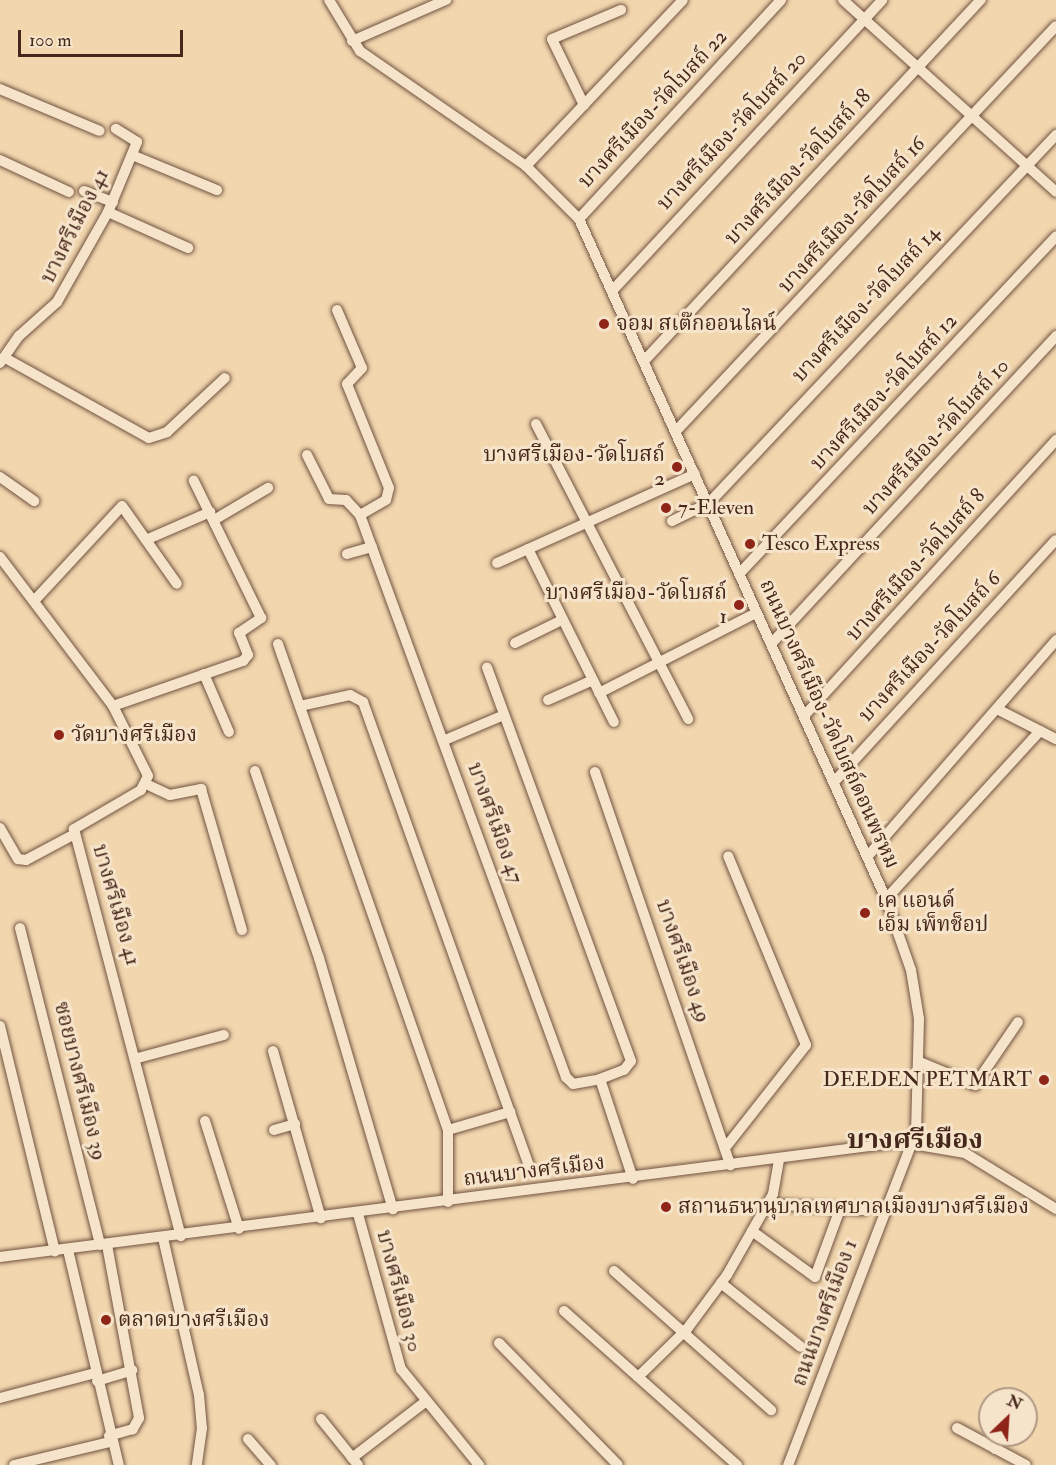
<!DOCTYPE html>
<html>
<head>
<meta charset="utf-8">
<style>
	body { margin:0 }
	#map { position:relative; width:1056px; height:1465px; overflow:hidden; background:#f1d6ae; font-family:"IM FELL Double Pica","Noto Serif Thai",serif }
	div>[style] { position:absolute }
	.roads { filter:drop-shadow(0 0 2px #715340) drop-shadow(0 0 2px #715340) }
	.minor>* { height:10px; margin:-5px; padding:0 5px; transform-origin:5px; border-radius:5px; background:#f6e4ca }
	.dots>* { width:16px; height:16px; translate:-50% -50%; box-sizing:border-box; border:3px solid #f6e4ca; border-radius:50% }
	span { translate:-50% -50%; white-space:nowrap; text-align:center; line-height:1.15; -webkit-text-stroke:6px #f6e4ca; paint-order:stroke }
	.street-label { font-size:21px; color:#46271b }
	.poi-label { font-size:21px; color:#46271b }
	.left { translate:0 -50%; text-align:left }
	.right { translate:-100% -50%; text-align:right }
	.district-label { font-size:27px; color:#46271b; font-weight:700 }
	.north { position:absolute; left:978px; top:1387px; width:60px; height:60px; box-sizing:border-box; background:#f6e4ca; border:2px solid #b09884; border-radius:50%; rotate:25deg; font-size:16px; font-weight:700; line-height:24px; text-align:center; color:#46271b }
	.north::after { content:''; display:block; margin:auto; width:21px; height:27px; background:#8f2418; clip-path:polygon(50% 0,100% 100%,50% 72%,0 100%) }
	.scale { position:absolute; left:18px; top:30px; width:165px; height:27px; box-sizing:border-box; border:3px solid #46271b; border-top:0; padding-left:8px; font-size:18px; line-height:21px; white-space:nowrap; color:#46271b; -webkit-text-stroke:4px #f6e4ca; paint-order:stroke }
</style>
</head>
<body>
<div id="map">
	<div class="roads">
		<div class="minor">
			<i style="left:329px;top:0;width:60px;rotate:58.7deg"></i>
			<i style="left:360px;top:51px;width:202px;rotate:34.7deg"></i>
			<i style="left:526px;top:166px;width:75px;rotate:45deg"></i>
			<i style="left:579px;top:219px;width:746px;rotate:65.7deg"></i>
			<i style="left:886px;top:899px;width:75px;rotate:70.6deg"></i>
			<i style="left:911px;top:970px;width:50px;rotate:80.7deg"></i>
			<i style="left:919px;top:1019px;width:113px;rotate:91.5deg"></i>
			<i style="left:916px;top:1132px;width:357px;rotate:111deg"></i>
			<i style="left:843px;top:0;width:287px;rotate:42deg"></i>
			<i style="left:352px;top:41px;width:103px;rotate:-23.6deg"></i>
			<i style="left:0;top:89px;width:108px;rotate:22.8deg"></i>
			<i style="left:584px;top:105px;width:73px;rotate:-115.9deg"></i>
			<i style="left:552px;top:39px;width:75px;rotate:-22.8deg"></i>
			<i style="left:132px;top:155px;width:92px;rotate:22.4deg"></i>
			<i style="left:0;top:160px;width:76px;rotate:24.9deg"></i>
			<i style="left:526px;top:166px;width:228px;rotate:-46.6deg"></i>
			<i style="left:84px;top:191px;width:31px;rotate:21deg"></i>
			<i style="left:108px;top:212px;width:88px;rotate:24.2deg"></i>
			<i style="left:579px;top:219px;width:298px;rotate:-47.3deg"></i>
			<i style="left:612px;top:291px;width:397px;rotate:-47.1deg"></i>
			<i style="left:337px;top:310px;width:63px;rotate:66.7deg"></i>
			<i style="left:362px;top:368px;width:22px;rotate:133deg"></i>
			<i style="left:347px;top:384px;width:112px;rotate:68deg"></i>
			<i style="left:389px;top:488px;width:12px;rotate:104deg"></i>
			<i style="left:386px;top:500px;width:30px;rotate:150deg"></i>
			<i style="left:360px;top:515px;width:599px;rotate:69.87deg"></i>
			<i style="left:566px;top:1077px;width:10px;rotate:45deg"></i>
			<i style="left:573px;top:1084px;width:27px;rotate:-10deg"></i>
			<i style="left:600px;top:1079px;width:26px;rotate:-21deg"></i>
			<i style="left:624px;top:1070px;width:11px;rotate:-52deg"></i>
			<i style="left:631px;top:1061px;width:419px;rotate:-110.1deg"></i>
			<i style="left:7px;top:359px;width:162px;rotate:29.1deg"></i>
			<i style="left:149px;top:438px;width:19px;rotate:-18deg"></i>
			<i style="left:167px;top:432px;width:79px;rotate:-43deg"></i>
			<i style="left:644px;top:361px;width:494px;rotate:-47deg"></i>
			<i style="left:0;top:363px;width:33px;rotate:-55deg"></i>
			<i style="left:19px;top:336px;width:51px;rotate:-41.8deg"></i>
			<i style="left:57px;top:302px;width:103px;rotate:-60.5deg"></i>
			<i style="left:108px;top:212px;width:76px;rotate:-67.5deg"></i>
			<i style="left:137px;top:142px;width:25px;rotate:-148deg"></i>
			<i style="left:536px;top:424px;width:332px;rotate:62.7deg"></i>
			<i style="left:676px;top:431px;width:555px;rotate:-46.82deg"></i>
			<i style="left:307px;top:455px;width:49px;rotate:63.4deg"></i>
			<i style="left:329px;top:499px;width:17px;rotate:3deg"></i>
			<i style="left:346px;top:500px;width:21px;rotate:47deg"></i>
			<i style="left:0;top:477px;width:42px;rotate:35.2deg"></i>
			<i style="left:214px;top:520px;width:63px;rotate:-30.7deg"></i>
			<i style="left:672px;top:521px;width:41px;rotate:-25.9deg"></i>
			<i style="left:709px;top:503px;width:506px;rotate:-46.68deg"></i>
			<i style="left:148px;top:539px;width:68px;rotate:-23.5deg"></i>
			<i style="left:528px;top:549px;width:193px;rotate:63.6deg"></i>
			<i style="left:347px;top:554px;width:26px;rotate:-16deg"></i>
			<i style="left:0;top:557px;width:187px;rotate:52.8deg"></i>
			<i style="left:113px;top:706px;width:78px;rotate:63.4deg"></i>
			<i style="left:148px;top:776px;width:16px;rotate:117deg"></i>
			<i style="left:141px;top:790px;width:78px;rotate:149.8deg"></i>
			<i style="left:74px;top:829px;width:421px;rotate:75.3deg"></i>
			<i style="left:497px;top:563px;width:217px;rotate:-24.2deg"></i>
			<i style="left:740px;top:573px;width:462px;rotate:-46.8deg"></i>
			<i style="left:34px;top:601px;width:129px;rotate:-47.2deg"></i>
			<i style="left:122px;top:506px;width:95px;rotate:54.8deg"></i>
			<i style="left:515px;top:643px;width:52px;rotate:-26.1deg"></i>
			<i style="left:278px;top:644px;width:515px;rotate:70.72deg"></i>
			<i style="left:448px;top:1130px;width:72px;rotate:90deg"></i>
			<i style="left:771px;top:644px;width:420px;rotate:-47.2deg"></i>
			<i style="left:204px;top:674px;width:63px;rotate:66.7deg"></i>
			<i style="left:599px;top:693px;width:176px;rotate:-27deg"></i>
			<i style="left:548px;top:700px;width:49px;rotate:-24deg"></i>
			<i style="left:113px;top:706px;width:138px;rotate:-19.1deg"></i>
			<i style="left:243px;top:661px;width:8px;rotate:-50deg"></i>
			<i style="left:248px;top:655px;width:24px;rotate:-112deg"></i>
			<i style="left:239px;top:633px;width:27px;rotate:-34deg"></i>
			<i style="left:261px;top:618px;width:153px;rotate:-116.1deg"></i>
			<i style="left:300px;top:706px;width:51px;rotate:-12.4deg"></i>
			<i style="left:350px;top:695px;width:15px;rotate:28deg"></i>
			<i style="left:363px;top:702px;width:492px;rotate:70.3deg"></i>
			<i style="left:997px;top:709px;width:66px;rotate:27deg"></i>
			<i style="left:804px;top:716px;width:374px;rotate:-47.6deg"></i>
			<i style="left:445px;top:740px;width:64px;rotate:-23deg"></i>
			<i style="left:255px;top:771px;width:198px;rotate:71.1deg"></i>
			<i style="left:319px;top:958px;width:262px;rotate:73.6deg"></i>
			<i style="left:595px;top:772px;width:416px;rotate:71deg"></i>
			<i style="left:834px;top:782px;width:328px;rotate:-47.5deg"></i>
			<i style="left:146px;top:784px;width:26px;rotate:25deg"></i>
			<i style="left:170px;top:795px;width:32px;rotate:-11deg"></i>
			<i style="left:201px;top:789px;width:147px;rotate:73.8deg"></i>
			<i style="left:0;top:828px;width:36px;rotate:60deg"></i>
			<i style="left:18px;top:859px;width:8px;rotate:7deg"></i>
			<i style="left:26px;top:860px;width:55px;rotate:-28deg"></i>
			<i style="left:867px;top:857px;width:288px;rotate:-48.9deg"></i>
			<i style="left:886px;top:899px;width:228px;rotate:-47.5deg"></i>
			<i style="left:20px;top:928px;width:327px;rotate:75.8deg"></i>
			<i style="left:0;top:1026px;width:232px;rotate:76.3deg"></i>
			<i style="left:273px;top:1051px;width:174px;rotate:74deg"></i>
			<i style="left:138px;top:1058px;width:89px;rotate:-15deg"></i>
			<i style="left:920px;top:1062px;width:60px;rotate:22.7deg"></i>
			<i style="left:975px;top:1085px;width:76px;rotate:-55.7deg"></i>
			<i style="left:600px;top:1079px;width:105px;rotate:71.7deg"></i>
			<i style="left:205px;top:1121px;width:113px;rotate:72.5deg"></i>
			<i style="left:274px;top:1130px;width:22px;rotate:-16deg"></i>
			<i style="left:448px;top:1130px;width:65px;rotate:-16.2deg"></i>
			<i style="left:725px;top:1148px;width:131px;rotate:-51.8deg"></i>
			<i style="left:806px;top:1045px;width:204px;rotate:-112.4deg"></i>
			<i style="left:768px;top:1204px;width:96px;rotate:3.6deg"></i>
			<i style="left:358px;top:1214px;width:161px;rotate:74.5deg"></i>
			<i style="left:401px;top:1369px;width:124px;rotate:50.9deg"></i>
			<i style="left:752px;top:1231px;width:78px;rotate:36.1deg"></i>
			<i style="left:815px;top:1277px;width:72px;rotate:-69.8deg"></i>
			<i style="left:163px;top:1238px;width:161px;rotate:77.1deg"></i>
			<i style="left:199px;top:1395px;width:33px;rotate:85deg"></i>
			<i style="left:202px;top:1428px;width:37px;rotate:98deg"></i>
			<i style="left:107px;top:1245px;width:176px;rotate:79.5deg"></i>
			<i style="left:139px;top:1418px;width:13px;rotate:119deg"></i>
			<i style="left:133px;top:1429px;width:25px;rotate:164deg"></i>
			<i style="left:68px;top:1250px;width:221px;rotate:76.7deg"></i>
			<i style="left:0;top:1257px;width:908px;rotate:-7.27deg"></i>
			<i style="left:901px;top:1142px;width:65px;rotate:9.8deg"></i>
			<i style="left:965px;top:1153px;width:107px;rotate:31.6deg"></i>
			<i style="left:614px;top:1271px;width:210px;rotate:41.5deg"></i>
			<i style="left:721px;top:1283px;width:102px;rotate:38.7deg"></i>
			<i style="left:564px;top:1311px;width:232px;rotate:41.7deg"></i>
			<i style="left:499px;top:1343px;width:170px;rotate:45.7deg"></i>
			<i style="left:638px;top:1377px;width:69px;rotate:-44.4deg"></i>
			<i style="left:687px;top:1329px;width:67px;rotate:-53.5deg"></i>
			<i style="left:727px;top:1275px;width:93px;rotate:-60.4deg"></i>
			<i style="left:773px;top:1194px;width:36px;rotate:-80deg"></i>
			<i style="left:97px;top:1381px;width:37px;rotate:-17deg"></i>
			<i style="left:0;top:1398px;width:98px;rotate:-14.7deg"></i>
			<i style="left:321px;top:1419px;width:59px;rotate:51.2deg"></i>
			<i style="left:957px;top:1428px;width:78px;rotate:28.2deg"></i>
			<i style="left:248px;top:1439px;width:35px;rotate:49deg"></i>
			<i style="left:995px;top:1449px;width:16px;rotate:-63deg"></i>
			<i style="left:352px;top:1458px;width:92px;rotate:-37.5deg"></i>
			<i style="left:14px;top:1465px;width:99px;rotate:-13.5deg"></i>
		</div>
	</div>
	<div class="dots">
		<i style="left:604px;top:324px;background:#8f2418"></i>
		<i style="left:677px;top:467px;background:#8f2418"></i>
		<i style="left:666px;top:508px;background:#8f2418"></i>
		<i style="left:750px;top:544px;background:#8f2418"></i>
		<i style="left:739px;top:605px;background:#8f2418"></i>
		<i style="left:59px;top:735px;background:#8f2418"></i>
		<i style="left:865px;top:913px;background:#8f2418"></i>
		<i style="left:1044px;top:1080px;background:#8f2418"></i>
		<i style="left:666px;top:1207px;background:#8f2418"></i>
		<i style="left:106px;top:1320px;background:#8f2418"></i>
	</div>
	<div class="street-label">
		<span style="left:653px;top:109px;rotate:-47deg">บางศรีเมือง-วัดโบสถ์ 22</span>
		<span style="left:732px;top:131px;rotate:-47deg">บางศรีเมือง-วัดโบสถ์ 20</span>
		<span style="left:798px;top:167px;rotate:-47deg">บางศรีเมือง-วัดโบสถ์ 18</span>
		<span style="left:852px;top:215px;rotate:-47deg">บางศรีเมือง-วัดโบสถ์ 16</span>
		<span style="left:75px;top:226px;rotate:-63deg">บางศรีเมือง 41</span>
		<span style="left:866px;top:304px;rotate:-47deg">บางศรีเมือง-วัดโบสถ์ 14</span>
		<span style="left:884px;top:392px;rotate:-47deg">บางศรีเมือง-วัดโบสถ์ 12</span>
		<span style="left:936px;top:437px;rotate:-47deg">บางศรีเมือง-วัดโบสถ์ 10</span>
		<span style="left:916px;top:565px;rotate:-48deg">บางศรีเมือง-วัดโบสถ์ 8</span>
		<span style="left:930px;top:647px;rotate:-47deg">บางศรีเมือง-วัดโบสถ์ 6</span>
		<span style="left:829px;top:724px;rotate:66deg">ถนนบางศรีเมือง-วัดโบสถ์ดอนพรหม</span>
		<span style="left:495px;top:823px;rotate:70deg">บางศรีเมือง 47</span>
		<span style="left:116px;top:905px;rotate:74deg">บางศรีเมือง 41</span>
		<span style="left:683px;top:961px;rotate:71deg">บางศรีเมือง 49</span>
		<span style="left:80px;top:1081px;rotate:76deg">ซอยบางศรีเมือง 39</span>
		<span style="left:534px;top:1171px;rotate:-7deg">ถนนบางศรีเมือง</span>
		<span style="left:399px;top:1291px;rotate:75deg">บางศรีเมือง 30</span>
		<span style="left:825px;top:1313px;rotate:-70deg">ถนนบางศรีเมือง 1</span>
	</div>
	<div class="poi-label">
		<span class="left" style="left:616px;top:324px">จอม สเต๊กออนไลน์</span>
		<span class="right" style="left:665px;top:467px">บางศรีเมือง-วัดโบสถ์<br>2</span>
		<span class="left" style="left:678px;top:508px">7-Eleven</span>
		<span class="left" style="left:762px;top:544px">Tesco Express</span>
		<span class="right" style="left:727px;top:605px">บางศรีเมือง-วัดโบสถ์<br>1</span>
		<span class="left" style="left:71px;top:735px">วัดบางศรีเมือง</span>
		<span class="left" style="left:877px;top:913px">เค แอนด์<br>เอ็ม เพ็ทช็อป</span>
		<span class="right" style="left:1032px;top:1080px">DEEDEN PETMART</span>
		<span class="left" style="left:678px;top:1207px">สถานธนานุบาลเทศบาลเมืองบางศรีเมือง</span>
		<span class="left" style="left:118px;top:1320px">ตลาดบางศรีเมือง</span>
	</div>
	<div class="district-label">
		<span style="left:915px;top:1140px">บางศรีเมือง</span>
	</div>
	<div class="north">N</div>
	<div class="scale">100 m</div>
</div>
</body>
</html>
